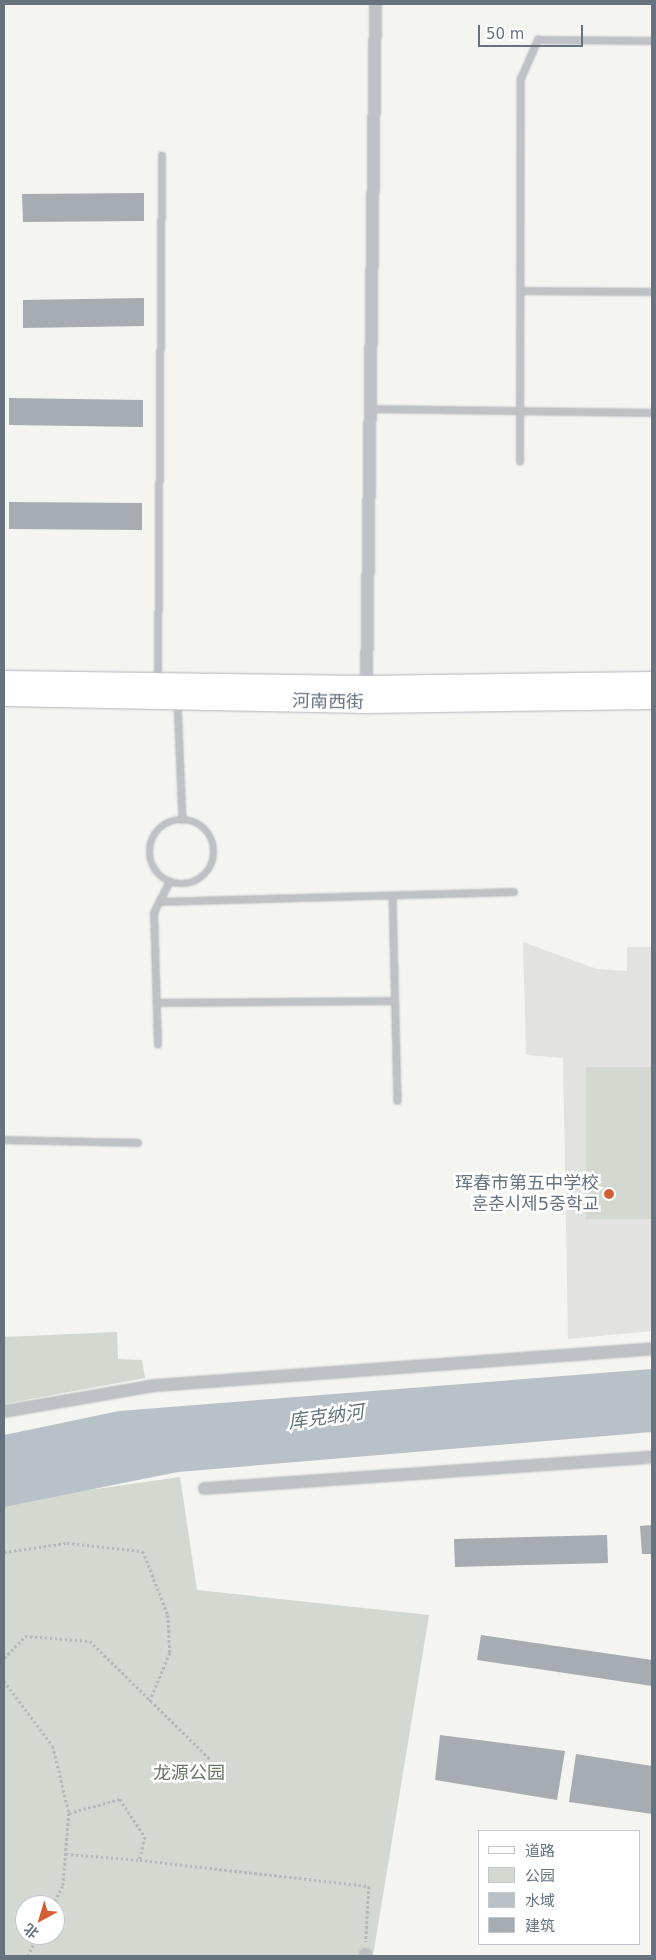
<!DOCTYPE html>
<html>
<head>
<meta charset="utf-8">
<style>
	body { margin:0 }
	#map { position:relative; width:656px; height:1960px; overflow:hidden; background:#f4f4f1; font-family:"DejaVu Sans","Noto Sans SC","Noto Sans KR",sans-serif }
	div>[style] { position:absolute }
	.built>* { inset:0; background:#e2e3e1 }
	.green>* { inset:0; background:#d3d9d1 }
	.water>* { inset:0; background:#b8c1c7 }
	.building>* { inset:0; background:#a6acb1 }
	.path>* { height:2.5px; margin-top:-1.25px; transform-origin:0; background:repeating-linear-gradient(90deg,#b6b9bb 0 2.5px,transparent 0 5px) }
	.roads { filter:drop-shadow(0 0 1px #b2b5b9) drop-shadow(0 0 1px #b2b5b9) }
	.lane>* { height:5.5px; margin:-2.75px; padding:0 2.75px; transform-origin:2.75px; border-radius:2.75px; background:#bec1c5 }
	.lane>.ring { margin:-2.75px; padding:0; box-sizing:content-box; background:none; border:5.5px solid #bec1c5; border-radius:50% }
	.street>* { height:11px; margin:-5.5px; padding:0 5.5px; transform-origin:5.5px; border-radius:5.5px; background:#bec1c5 }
	.primary>* { height:19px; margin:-9.5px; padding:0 9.5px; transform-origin:9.5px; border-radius:9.5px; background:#fff }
	.dots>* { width:14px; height:14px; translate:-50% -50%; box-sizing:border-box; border:2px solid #fff; border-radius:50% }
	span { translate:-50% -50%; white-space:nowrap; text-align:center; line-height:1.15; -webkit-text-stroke:5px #fff; paint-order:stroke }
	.street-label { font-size:18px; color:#66737f }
	.poi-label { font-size:18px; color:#66737f }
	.right { translate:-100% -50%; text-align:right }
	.park-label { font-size:18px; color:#677764 }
	.water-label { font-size:19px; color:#62747c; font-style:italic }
	.frame { position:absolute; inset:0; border:5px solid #66737f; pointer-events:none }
	.legend { position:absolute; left:478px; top:1830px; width:162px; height:115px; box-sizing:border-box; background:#fff; border:1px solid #c2c7cc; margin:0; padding:6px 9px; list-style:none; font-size:15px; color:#66737f }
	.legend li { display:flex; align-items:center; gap:10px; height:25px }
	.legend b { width:25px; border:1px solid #c2c7cc }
	.north { position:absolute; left:15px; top:1895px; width:50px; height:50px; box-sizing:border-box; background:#fff; border:1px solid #c2c7cc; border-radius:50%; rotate:219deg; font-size:14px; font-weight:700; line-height:20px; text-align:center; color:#66737f }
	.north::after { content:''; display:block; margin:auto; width:18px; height:22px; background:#d25f34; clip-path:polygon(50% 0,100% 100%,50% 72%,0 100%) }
	.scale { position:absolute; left:478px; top:25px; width:105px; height:22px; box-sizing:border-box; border:2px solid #66737f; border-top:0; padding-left:6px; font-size:15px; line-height:18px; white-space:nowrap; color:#66737f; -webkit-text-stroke:4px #fff; paint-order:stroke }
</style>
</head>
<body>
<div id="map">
	<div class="built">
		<i style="clip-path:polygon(523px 942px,597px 969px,627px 971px,627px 947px,652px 947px,652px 1331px,568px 1339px,563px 1058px,526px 1055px)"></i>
	</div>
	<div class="green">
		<i style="clip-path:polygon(586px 1067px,652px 1067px,652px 1219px,586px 1219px)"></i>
		<i style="clip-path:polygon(117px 1332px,118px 1359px,142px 1360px,145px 1378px,4px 1404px,4px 1337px)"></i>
		<i style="clip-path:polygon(evenodd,180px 1477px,197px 1590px,429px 1615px,373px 1956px,4px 1956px,4px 1502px,180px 1477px,25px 1905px,55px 1905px,55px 1935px,25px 1935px,25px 1905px)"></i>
	</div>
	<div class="water">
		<i style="clip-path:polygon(652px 1369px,652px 1432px,178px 1472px,4px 1507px,4px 1435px,119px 1411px)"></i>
	</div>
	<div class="building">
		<i style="clip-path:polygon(144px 193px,144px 221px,23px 222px,22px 194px)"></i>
		<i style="clip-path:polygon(144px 298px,144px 326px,23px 328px,23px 300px)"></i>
		<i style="clip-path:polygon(9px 398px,143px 400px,143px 427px,9px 425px)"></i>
		<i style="clip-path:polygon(9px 502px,142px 503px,142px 530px,9px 529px)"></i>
		<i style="clip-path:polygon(652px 1525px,652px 1554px,642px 1554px,640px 1526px)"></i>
		<i style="clip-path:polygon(607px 1535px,608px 1563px,455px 1567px,454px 1539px)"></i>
		<i style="clip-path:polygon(481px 1635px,652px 1660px,652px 1686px,477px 1660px)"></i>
		<i style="clip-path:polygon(440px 1735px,565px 1751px,557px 1800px,435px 1780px)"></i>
		<i style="clip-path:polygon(576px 1754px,652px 1766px,652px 1814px,569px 1802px)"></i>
	</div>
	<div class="path">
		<i style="left:4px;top:1552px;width:64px;rotate:-8.1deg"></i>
		<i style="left:67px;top:1543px;width:76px;rotate:6deg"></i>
		<i style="left:143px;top:1551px;width:69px;rotate:68.7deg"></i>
		<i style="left:168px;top:1615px;width:38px;rotate:87deg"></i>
		<i style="left:170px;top:1653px;width:54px;rotate:112.8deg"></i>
		<i style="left:4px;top:1658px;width:30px;rotate:-46deg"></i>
		<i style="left:25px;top:1636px;width:65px;rotate:4.4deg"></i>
		<i style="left:90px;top:1641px;width:170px;rotate:44.5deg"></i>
		<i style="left:4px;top:1681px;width:81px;rotate:53deg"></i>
		<i style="left:53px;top:1746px;width:69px;rotate:76.6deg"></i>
		<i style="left:69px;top:1813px;width:73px;rotate:94.7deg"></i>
		<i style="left:63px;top:1886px;width:21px;rotate:118deg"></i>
		<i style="left:69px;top:1813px;width:53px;rotate:-15.4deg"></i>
		<i style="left:120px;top:1799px;width:45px;rotate:56.7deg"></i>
		<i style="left:145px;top:1837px;width:23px;rotate:103deg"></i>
		<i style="left:66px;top:1854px;width:74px;rotate:4.6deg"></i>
		<i style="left:140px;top:1860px;width:230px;rotate:6.5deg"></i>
		<i style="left:369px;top:1886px;width:56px;rotate:93.1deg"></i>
		<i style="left:27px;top:1956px;width:24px;rotate:-62deg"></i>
	</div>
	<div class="roads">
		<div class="lane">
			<i style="left:521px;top:291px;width:131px;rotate:0.4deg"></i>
			<i style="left:370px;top:409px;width:282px;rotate:0.8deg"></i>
			<i style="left:520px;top:462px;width:383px;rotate:-89.9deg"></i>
			<i style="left:521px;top:79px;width:43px;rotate:-66.4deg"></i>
			<i style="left:538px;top:40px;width:114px;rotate:0.5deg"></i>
			<i style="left:158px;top:679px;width:523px;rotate:-89.56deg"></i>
			<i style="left:178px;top:702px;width:118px;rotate:87.6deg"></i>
			<i class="ring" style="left:150px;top:820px;width:58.5px;height:58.5px"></i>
			<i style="left:393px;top:896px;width:205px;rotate:88.6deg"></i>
			<i style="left:160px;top:902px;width:354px;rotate:-1.6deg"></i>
			<i style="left:157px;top:1003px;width:238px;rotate:-0.5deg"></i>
			<i style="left:158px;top:1045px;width:132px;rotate:-91.7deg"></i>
			<i style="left:154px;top:913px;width:35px;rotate:-63deg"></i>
			<i style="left:4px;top:1140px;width:134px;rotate:1.3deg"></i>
		</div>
		<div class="street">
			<i style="left:366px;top:689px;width:685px;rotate:-89.25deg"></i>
			<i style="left:4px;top:1411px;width:152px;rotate:-9.8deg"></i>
			<i style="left:154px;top:1385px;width:499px;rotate:-4.2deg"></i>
			<i style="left:204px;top:1488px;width:449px;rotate:-4deg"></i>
			<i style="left:365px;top:1956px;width:2px;rotate:-90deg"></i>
		</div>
		<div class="primary">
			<i style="left:4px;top:680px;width:362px;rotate:0.8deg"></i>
			<i style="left:366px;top:685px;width:286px;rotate:-0.8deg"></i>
			<i style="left:4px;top:696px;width:362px;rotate:1.1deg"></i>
			<i style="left:366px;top:703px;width:286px;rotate:-0.8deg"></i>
		</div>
	</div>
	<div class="dots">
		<i style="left:609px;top:1194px;background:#d25f34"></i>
	</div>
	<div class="street-label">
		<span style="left:328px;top:702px;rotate:1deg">河南西街</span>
	</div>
	<div class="poi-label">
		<span class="right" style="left:599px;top:1194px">珲春市第五中学校<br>훈춘시제5중학교</span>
	</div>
	<div class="park-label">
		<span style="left:189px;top:1773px">龙源公园</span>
	</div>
	<div class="water-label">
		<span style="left:326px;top:1417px;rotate:-8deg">库克纳河</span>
	</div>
	<div class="frame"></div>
	<ul class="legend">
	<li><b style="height:6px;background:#fff"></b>道路</li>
	<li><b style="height:14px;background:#d3d9d1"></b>公园</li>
	<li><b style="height:14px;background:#b8c1c7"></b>水域</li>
	<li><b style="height:14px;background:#a6acb1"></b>建筑</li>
	</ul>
	<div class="north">北</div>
	<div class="scale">50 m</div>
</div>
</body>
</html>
